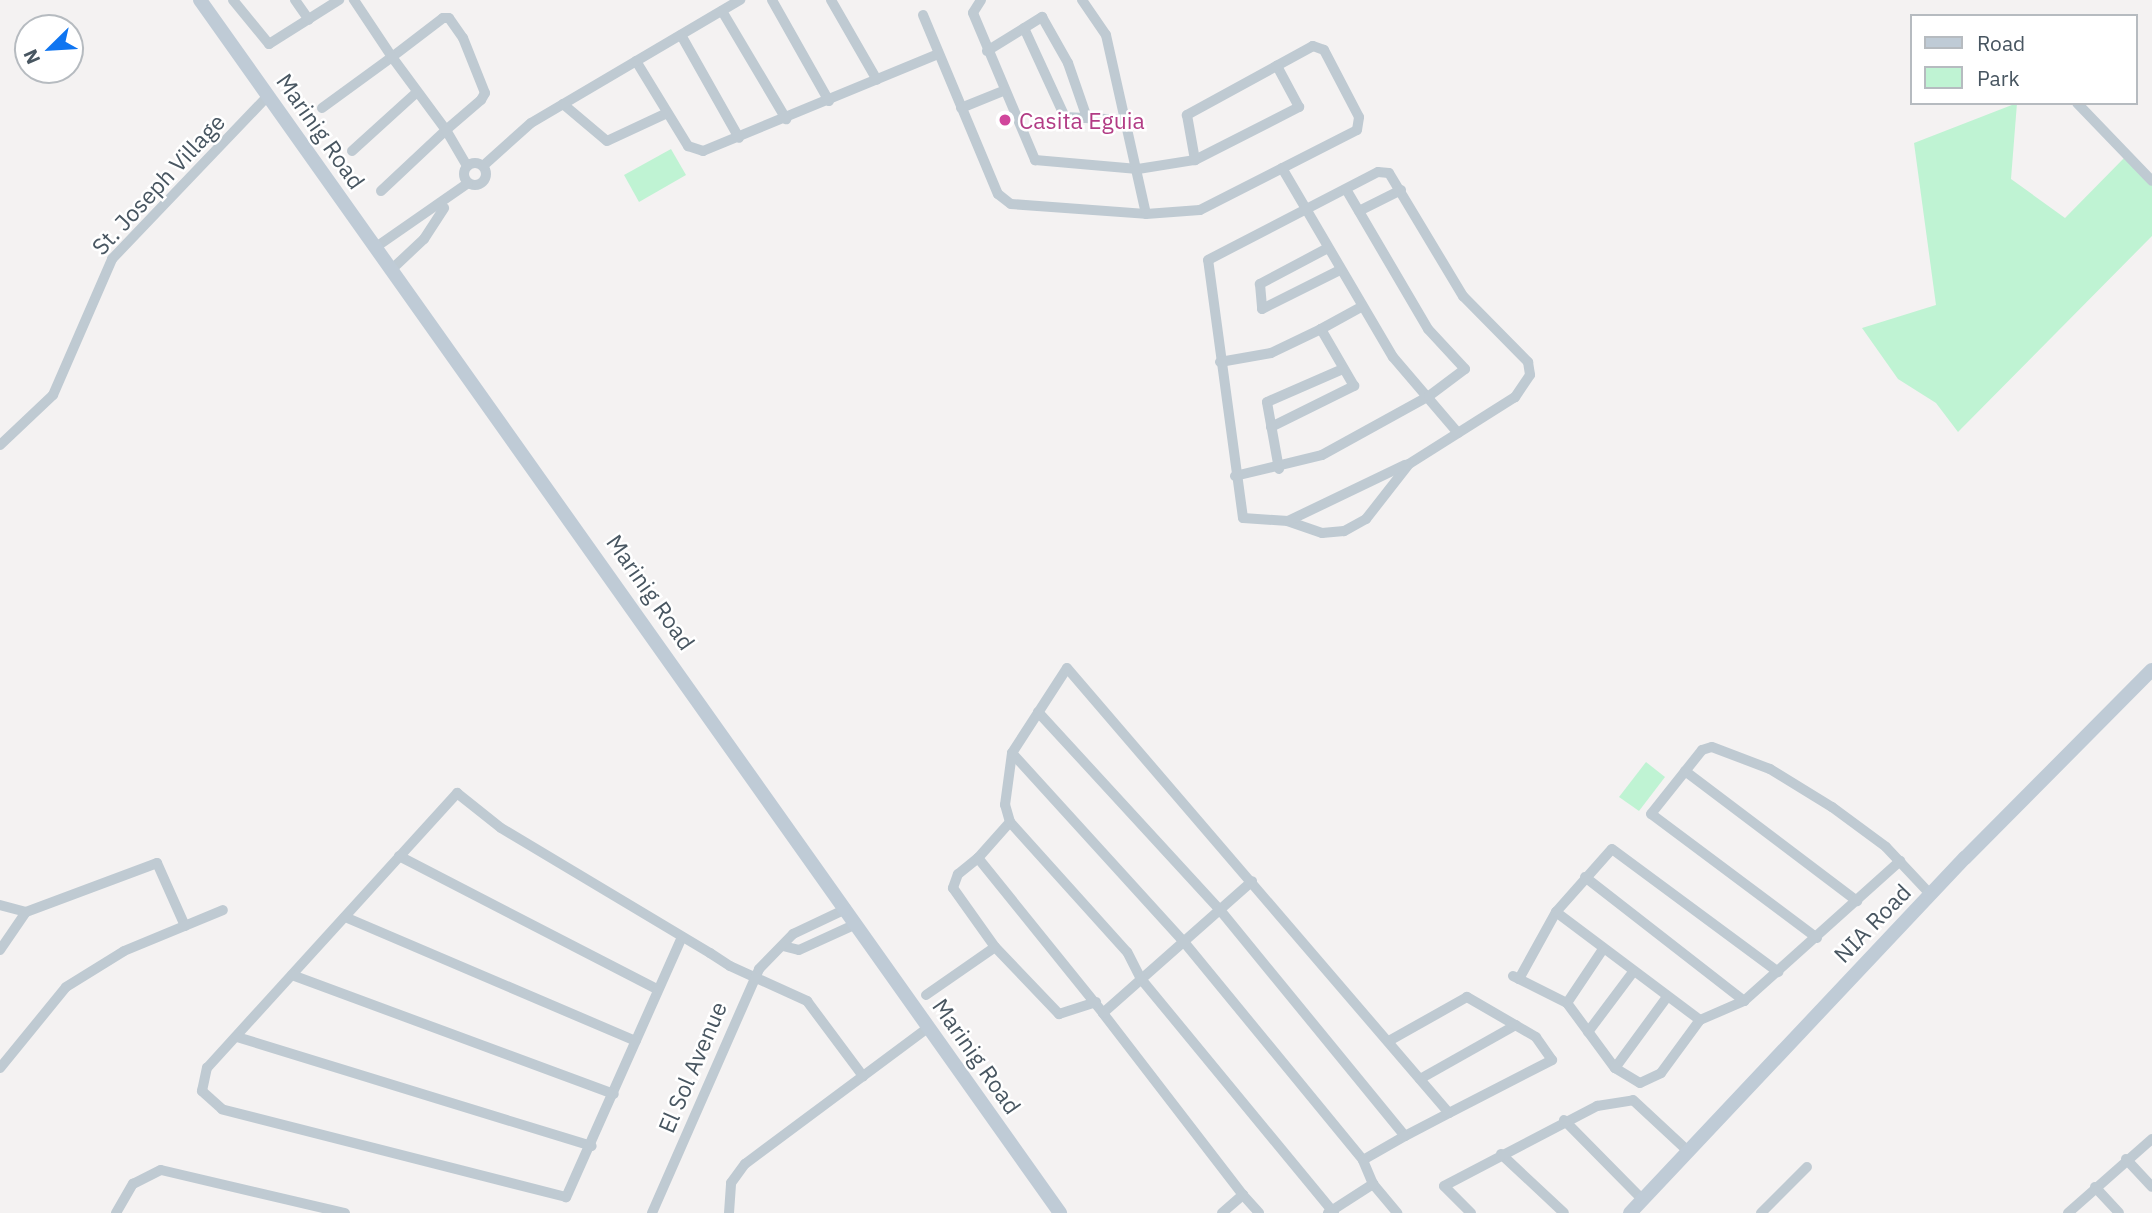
<!DOCTYPE html>
<html>
<head>
<meta charset="utf-8">
<style>
	body { margin:0 }
	#map { position:relative; width:2152px; height:1213px; overflow:hidden; background:#f4f2f2; font-family:"IBM Plex Sans",sans-serif }
	div>[style] { position:absolute }
	.green>* { inset:0; background:#bff3d3 }
	.street>* { height:10px; margin:-5px; padding:0 5px; transform-origin:5px; border-radius:5px; background:#bfcad2 }
	.street>.ring { margin:-5px; padding:0; box-sizing:content-box; background:none; border:10px solid #bfcad2; border-radius:50% }
	.secondary>* { height:14px; margin:-7px; padding:0 7px; transform-origin:7px; border-radius:7px; background:#bfcbd6 }
	.dots>* { width:19px; height:19px; translate:-50% -50%; box-sizing:border-box; border:4px solid #fff; border-radius:50% }
	span { translate:-50% -50%; white-space:nowrap; text-align:center; line-height:1.15; -webkit-text-stroke:5px #fff; paint-order:stroke }
	.hotel-label { font-size:23px; color:#b23c85 }
	.left { translate:0 -50%; text-align:left }
	.street-label { font-size:23px; color:#485661 }
	.legend { position:absolute; left:1910px; top:14px; width:228px; height:91px; box-sizing:border-box; background:#fff; border:2px solid #b6bbc0; margin:0; padding:9px 12px; list-style:none; font-size:21px; color:#485661 }
	.legend li { display:flex; align-items:center; gap:14px; height:35px }
	.legend b { width:35px; border:2px solid #b6bbc0 }
	.north { position:absolute; left:14px; top:14px; width:70px; height:70px; box-sizing:border-box; background:#fff; border:2px solid #b6bbc0; border-radius:50%; rotate:246deg; font-size:19px; font-weight:700; line-height:28px; text-align:center; color:#485661 }
	.north::after { content:''; display:block; margin:auto; width:24px; height:32px; background:#0f75f1; clip-path:polygon(50% 0,100% 100%,50% 72%,0 100%) }
</style>
</head>
<body>
<div id="map">
	<div class="green">
		<i style="clip-path:polygon(2017px 103px,2011px 179px,2065px 218px,2128px 154px,2152px 177px,2152px 236px,1958px 432px,1936px 403px,1898px 379px,1862px 328px,1936px 305px,1914px 143px)"></i>
		<i style="clip-path:polygon(671px 149px,686px 175px,639px 202px,624px 175px)"></i>
		<i style="clip-path:polygon(1646px 762px,1665px 777px,1639px 811px,1619px 797px)"></i>
	</div>
	<div class="street">
		<i style="left:233px;top:0;width:57px;rotate:50.7deg"></i>
		<i style="left:269px;top:44px;width:83px;rotate:-32.2deg"></i>
		<i style="left:295px;top:0;width:24px;rotate:55deg"></i>
		<i style="left:772px;top:0;width:116px;rotate:60.6deg"></i>
		<i style="left:831px;top:0;width:92px;rotate:60.1deg"></i>
		<i style="left:981px;top:0;width:15px;rotate:122deg"></i>
		<i style="left:973px;top:13px;width:160px;rotate:67.1deg"></i>
		<i style="left:1035px;top:160px;width:103px;rotate:5deg"></i>
		<i style="left:1138px;top:169px;width:58px;rotate:-9deg"></i>
		<i style="left:1195px;top:160px;width:117px;rotate:-27deg"></i>
		<i style="left:1299px;top:107px;width:47px;rotate:-118.2deg"></i>
		<i style="left:1082px;top:0;width:42px;rotate:55.6deg"></i>
		<i style="left:1106px;top:35px;width:183px;rotate:77.4deg"></i>
		<i style="left:722px;top:11px;width:126px;rotate:59.3deg"></i>
		<i style="left:923px;top:15px;width:194px;rotate:67.3deg"></i>
		<i style="left:998px;top:194px;width:16px;rotate:38deg"></i>
		<i style="left:1011px;top:204px;width:135px;rotate:4.2deg"></i>
		<i style="left:1146px;top:214px;width:54px;rotate:-4.2deg"></i>
		<i style="left:1200px;top:210px;width:176px;rotate:-27deg"></i>
		<i style="left:1357px;top:130px;width:13px;rotate:-81deg"></i>
		<i style="left:1359px;top:117px;width:76px;rotate:-117.6deg"></i>
		<i style="left:1324px;top:50px;width:12px;rotate:-160deg"></i>
		<i style="left:1313px;top:46px;width:144px;rotate:151.3deg"></i>
		<i style="left:1187px;top:115px;width:46px;rotate:79.9deg"></i>
		<i style="left:1024px;top:28px;width:98px;rotate:65.3deg"></i>
		<i style="left:1065px;top:117px;width:61px;rotate:2.8deg"></i>
		<i style="left:681px;top:35px;width:118px;rotate:60.6deg"></i>
		<i style="left:987px;top:51px;width:65px;rotate:-31.7deg"></i>
		<i style="left:1042px;top:17px;width:53px;rotate:60.5deg"></i>
		<i style="left:1068px;top:63px;width:55px;rotate:70.9deg"></i>
		<i style="left:636px;top:61px;width:100px;rotate:58.5deg"></i>
		<i style="left:688px;top:146px;width:16px;rotate:18deg"></i>
		<i style="left:703px;top:151px;width:254px;rotate:-22.4deg"></i>
		<i style="left:2077px;top:103px;width:108px;rotate:46.1deg"></i>
		<i style="left:563px;top:104px;width:57px;rotate:40.1deg"></i>
		<i style="left:607px;top:141px;width:66px;rotate:-25deg"></i>
		<i style="left:322px;top:108px;width:87px;rotate:-36.1deg"></i>
		<i style="left:392px;top:57px;width:69px;rotate:-123.7deg"></i>
		<i style="left:961px;top:108px;width:45px;rotate:-22deg"></i>
		<i style="left:352px;top:151px;width:88px;rotate:-42.2deg"></i>
		<i class="ring" style="left:464px;top:163px;width:12px;height:12px"></i>
		<i style="left:483px;top:166px;width:64px;rotate:-41.9deg"></i>
		<i style="left:531px;top:123px;width:243px;rotate:-30.5deg"></i>
		<i style="left:1282px;top:168px;width:219px;rotate:59.6deg"></i>
		<i style="left:1393px;top:357px;width:100px;rotate:49.5deg"></i>
		<i style="left:1378px;top:172px;width:11px;rotate:5deg"></i>
		<i style="left:1389px;top:173px;width:144px;rotate:59deg"></i>
		<i style="left:1463px;top:296px;width:93px;rotate:45.4deg"></i>
		<i style="left:1528px;top:362px;width:13px;rotate:81deg"></i>
		<i style="left:1530px;top:375px;width:27px;rotate:124deg"></i>
		<i style="left:1515px;top:397px;width:125px;rotate:147.7deg"></i>
		<i style="left:1409px;top:464px;width:70px;rotate:128deg"></i>
		<i style="left:1366px;top:519px;width:25px;rotate:151deg"></i>
		<i style="left:1344px;top:531px;width:22px;rotate:175deg"></i>
		<i style="left:1322px;top:533px;width:36px;rotate:-161deg"></i>
		<i style="left:1288px;top:521px;width:45px;rotate:-176.2deg"></i>
		<i style="left:1243px;top:518px;width:260px;rotate:-97.7deg"></i>
		<i style="left:1208px;top:260px;width:191px;rotate:-27.4deg"></i>
		<i style="left:381px;top:191px;width:89px;rotate:-43.2deg"></i>
		<i style="left:446px;top:130px;width:46px;rotate:-40.6deg"></i>
		<i style="left:481px;top:100px;width:8px;rotate:-60deg"></i>
		<i style="left:485px;top:93px;width:59px;rotate:-111.8deg"></i>
		<i style="left:463px;top:38px;width:24px;rotate:-125deg"></i>
		<i style="left:449px;top:18px;width:6px;rotate:180deg"></i>
		<i style="left:443px;top:18px;width:64px;rotate:142.6deg"></i>
		<i style="left:392px;top:57px;width:91px;rotate:53.5deg"></i>
		<i style="left:446px;top:130px;width:42px;rotate:59.7deg"></i>
		<i style="left:1359px;top:211px;width:47px;rotate:-26.6deg"></i>
		<i style="left:376px;top:247px;width:112px;rotate:-34.8deg"></i>
		<i style="left:1326px;top:249px;width:75px;rotate:152.1deg"></i>
		<i style="left:1260px;top:284px;width:25px;rotate:85deg"></i>
		<i style="left:1262px;top:309px;width:85px;rotate:-26.6deg"></i>
		<i style="left:392px;top:269px;width:44px;rotate:-43.2deg"></i>
		<i style="left:424px;top:239px;width:37px;rotate:-57deg"></i>
		<i style="left:1220px;top:362px;width:52px;rotate:-10deg"></i>
		<i style="left:1271px;top:353px;width:55px;rotate:-25.6deg"></i>
		<i style="left:1271px;top:427px;width:93px;rotate:-26.3deg"></i>
		<i style="left:1354px;top:386px;width:66px;rotate:-120.1deg"></i>
		<i style="left:1321px;top:329px;width:46px;rotate:-28.8deg"></i>
		<i style="left:0;top:445px;width:73px;rotate:-43.3deg"></i>
		<i style="left:53px;top:395px;width:148px;rotate:-66.5deg"></i>
		<i style="left:112px;top:259px;width:226px;rotate:-46.3deg"></i>
		<i style="left:1279px;top:469px;width:68px;rotate:-100.2deg"></i>
		<i style="left:1267px;top:402px;width:83px;rotate:-23.5deg"></i>
		<i style="left:1235px;top:476px;width:89px;rotate:-13.6deg"></i>
		<i style="left:1322px;top:455px;width:122px;rotate:-28.9deg"></i>
		<i style="left:1429px;top:396px;width:45px;rotate:-36.9deg"></i>
		<i style="left:1465px;top:369px;width:54px;rotate:-132.8deg"></i>
		<i style="left:1428px;top:329px;width:162px;rotate:-120.4deg"></i>
		<i style="left:1288px;top:521px;width:130px;rotate:-25.6deg"></i>
		<i style="left:1038px;top:712px;width:269px;rotate:47.4deg"></i>
		<i style="left:1220px;top:910px;width:292px;rotate:50.7deg"></i>
		<i style="left:1405px;top:1136px;width:50px;rotate:-27.6deg"></i>
		<i style="left:1012px;top:753px;width:256px;rotate:47.7deg"></i>
		<i style="left:1184px;top:942px;width:282px;rotate:50.6deg"></i>
		<i style="left:1363px;top:1160px;width:48px;rotate:-29.7deg"></i>
		<i style="left:1685px;top:771px;width:216px;rotate:37.1deg"></i>
		<i style="left:1010px;top:822px;width:48px;rotate:131.6deg"></i>
		<i style="left:978px;top:858px;width:199px;rotate:51.1deg"></i>
		<i style="left:399px;top:856px;width:290px;rotate:27.3deg"></i>
		<i style="left:978px;top:858px;width:26px;rotate:141deg"></i>
		<i style="left:958px;top:874px;width:15px;rotate:110deg"></i>
		<i style="left:953px;top:888px;width:72px;rotate:54.6deg"></i>
		<i style="left:995px;top:947px;width:93px;rotate:46.3deg"></i>
		<i style="left:1059px;top:1014px;width:39px;rotate:-18deg"></i>
		<i style="left:1585px;top:877px;width:202px;rotate:37.9deg"></i>
		<i style="left:0;top:905px;width:27px;rotate:15deg"></i>
		<i style="left:26px;top:912px;width:140px;rotate:-20.5deg"></i>
		<i style="left:157px;top:863px;width:69px;rotate:66deg"></i>
		<i style="left:1556px;top:912px;width:180px;rotate:36.9deg"></i>
		<i style="left:345px;top:917px;width:316px;rotate:23.1deg"></i>
		<i style="left:682px;top:937px;width:285px;rotate:114deg"></i>
		<i style="left:566px;top:1197px;width:355px;rotate:-165.7deg"></i>
		<i style="left:222px;top:1109px;width:27px;rotate:-138deg"></i>
		<i style="left:202px;top:1091px;width:24px;rotate:-78deg"></i>
		<i style="left:207px;top:1068px;width:372px;rotate:-47.7deg"></i>
		<i style="left:457px;top:793px;width:56px;rotate:38.5deg"></i>
		<i style="left:501px;top:828px;width:244px;rotate:30.9deg"></i>
		<i style="left:710px;top:953px;width:24px;rotate:33deg"></i>
		<i style="left:730px;top:966px;width:85px;rotate:24.4deg"></i>
		<i style="left:807px;top:1001px;width:94px;rotate:53.3deg"></i>
		<i style="left:1817px;top:938px;width:207px;rotate:-143.2deg"></i>
		<i style="left:1651px;top:814px;width:82px;rotate:-51.4deg"></i>
		<i style="left:1702px;top:750px;width:10px;rotate:-17deg"></i>
		<i style="left:1712px;top:747px;width:62px;rotate:20.8deg"></i>
		<i style="left:1770px;top:769px;width:73px;rotate:31.5deg"></i>
		<i style="left:1832px;top:807px;width:67px;rotate:36.5deg"></i>
		<i style="left:1886px;top:847px;width:66px;rotate:46.8deg"></i>
		<i style="left:783px;top:946px;width:16px;rotate:14deg"></i>
		<i style="left:799px;top:950px;width:63px;rotate:-24.5deg"></i>
		<i style="left:0;top:950px;width:46px;rotate:-55.6deg"></i>
		<i style="left:292px;top:975px;width:343px;rotate:20.3deg"></i>
		<i style="left:1513px;top:976px;width:60px;rotate:26.6deg"></i>
		<i style="left:1567px;top:1003px;width:81px;rotate:53.6deg"></i>
		<i style="left:1615px;top:1068px;width:29px;rotate:31deg"></i>
		<i style="left:1640px;top:1083px;width:23px;rotate:-25deg"></i>
		<i style="left:1661px;top:1073px;width:66px;rotate:-53.7deg"></i>
		<i style="left:1700px;top:1020px;width:48px;rotate:-23.4deg"></i>
		<i style="left:1744px;top:1001px;width:210px;rotate:-41.9deg"></i>
		<i style="left:1519px;top:979px;width:77px;rotate:-61.1deg"></i>
		<i style="left:1556px;top:912px;width:84px;rotate:-48.4deg"></i>
		<i style="left:1612px;top:849px;width:207px;rotate:36.5deg"></i>
		<i style="left:926px;top:995px;width:84px;rotate:-34.8deg"></i>
		<i style="left:1567px;top:1003px;width:65px;rotate:-56.3deg"></i>
		<i style="left:1588px;top:1032px;width:75px;rotate:-53.1deg"></i>
		<i style="left:237px;top:1037px;width:371px;rotate:17.1deg"></i>
		<i style="left:0;top:1068px;width:104px;rotate:-50.8deg"></i>
		<i style="left:66px;top:987px;width:68px;rotate:-31.8deg"></i>
		<i style="left:124px;top:951px;width:107px;rotate:-22.5deg"></i>
		<i style="left:1615px;top:1068px;width:88px;rotate:-53.8deg"></i>
		<i style="left:1420px;top:1079px;width:110px;rotate:-29.4deg"></i>
		<i style="left:1564px;top:1120px;width:112px;rotate:45.4deg"></i>
		<i style="left:1501px;top:1154px;width:86px;rotate:43.1deg"></i>
		<i style="left:2126px;top:1159px;width:38px;rotate:47deg"></i>
		<i style="left:1373px;top:1184px;width:38px;rotate:50deg"></i>
		<i style="left:2095px;top:1187px;width:35px;rotate:47deg"></i>
		<i style="left:1243px;top:1195px;width:230px;rotate:-127.6deg"></i>
		<i style="left:1103px;top:1013px;width:199px;rotate:-41.5deg"></i>
		<i style="left:116px;top:1213px;width:34px;rotate:-60deg"></i>
		<i style="left:133px;top:1184px;width:31px;rotate:-27deg"></i>
		<i style="left:161px;top:1170px;width:189px;rotate:13.2deg"></i>
		<i style="left:652px;top:1213px;width:266px;rotate:-66.3deg"></i>
		<i style="left:759px;top:969px;width:49px;rotate:-45.8deg"></i>
		<i style="left:793px;top:934px;width:59px;rotate:-25.3deg"></i>
		<i style="left:729px;top:1213px;width:30px;rotate:-86deg"></i>
		<i style="left:731px;top:1183px;width:24px;rotate:-54deg"></i>
		<i style="left:745px;top:1164px;width:229px;rotate:-36.7deg"></i>
		<i style="left:1222px;top:1213px;width:28px;rotate:-41deg"></i>
		<i style="left:1243px;top:1195px;width:24px;rotate:48deg"></i>
		<i style="left:1328px;top:1213px;width:54px;rotate:-32.8deg"></i>
		<i style="left:1373px;top:1184px;width:26px;rotate:-113deg"></i>
		<i style="left:1334px;top:1213px;width:303px;rotate:-129.5deg"></i>
		<i style="left:1141px;top:979px;width:30px;rotate:-117deg"></i>
		<i style="left:1127px;top:952px;width:175px;rotate:-132deg"></i>
		<i style="left:1010px;top:822px;width:18px;rotate:-106deg"></i>
		<i style="left:1005px;top:805px;width:52px;rotate:-82.3deg"></i>
		<i style="left:1012px;top:753px;width:101px;rotate:-57.1deg"></i>
		<i style="left:1067px;top:668px;width:586px;rotate:49.36deg"></i>
		<i style="left:1449px;top:1113px;width:116px;rotate:-27.2deg"></i>
		<i style="left:1552px;top:1060px;width:28px;rotate:-125deg"></i>
		<i style="left:1536px;top:1037px;width:80px;rotate:-149.9deg"></i>
		<i style="left:1467px;top:997px;width:90px;rotate:150.6deg"></i>
		<i style="left:1471px;top:1213px;width:38px;rotate:-135deg"></i>
		<i style="left:1444px;top:1186px;width:173px;rotate:-27.6deg"></i>
		<i style="left:1597px;top:1106px;width:36px;rotate:-9deg"></i>
		<i style="left:1633px;top:1100px;width:76px;rotate:42.9deg"></i>
		<i style="left:1761px;top:1213px;width:65px;rotate:-45deg"></i>
		<i style="left:2068px;top:1213px;width:112px;rotate:-41.4deg"></i>
	</div>
	<div class="secondary">
		<i style="left:200px;top:0;width:1487px;rotate:54.66deg"></i>
		<i style="left:1630px;top:1213px;width:488px;rotate:-46.7deg"></i>
		<i style="left:1965px;top:858px;width:265px;rotate:-45.2deg"></i>
	</div>
	<div class="dots">
		<i style="left:1005px;top:120px;background:#d1479c"></i>
	</div>
	<div class="hotel-label">
		<span class="left" style="left:1019px;top:120px">Casita Eguia</span>
	</div>
	<div class="street-label">
		<span style="left:321px;top:131px;rotate:55deg">Marinig Road</span>
		<span style="left:158px;top:184px;rotate:-47deg">St. Joseph Village</span>
		<span style="left:651px;top:592px;rotate:55deg">Marinig Road</span>
		<span style="left:1872px;top:923px;rotate:-46deg">NIA Road</span>
		<span style="left:977px;top:1056px;rotate:55deg">Marinig Road</span>
		<span style="left:692px;top:1067px;rotate:-67deg">El Sol Avenue</span>
	</div>
	<ul class="legend">
	<li><b style="height:9px;background:#bfcbd6"></b>Road</li>
	<li><b style="height:19px;background:#bff3d3"></b>Park</li>
	</ul>
	<div class="north">N</div>
</div>
</body>
</html>
